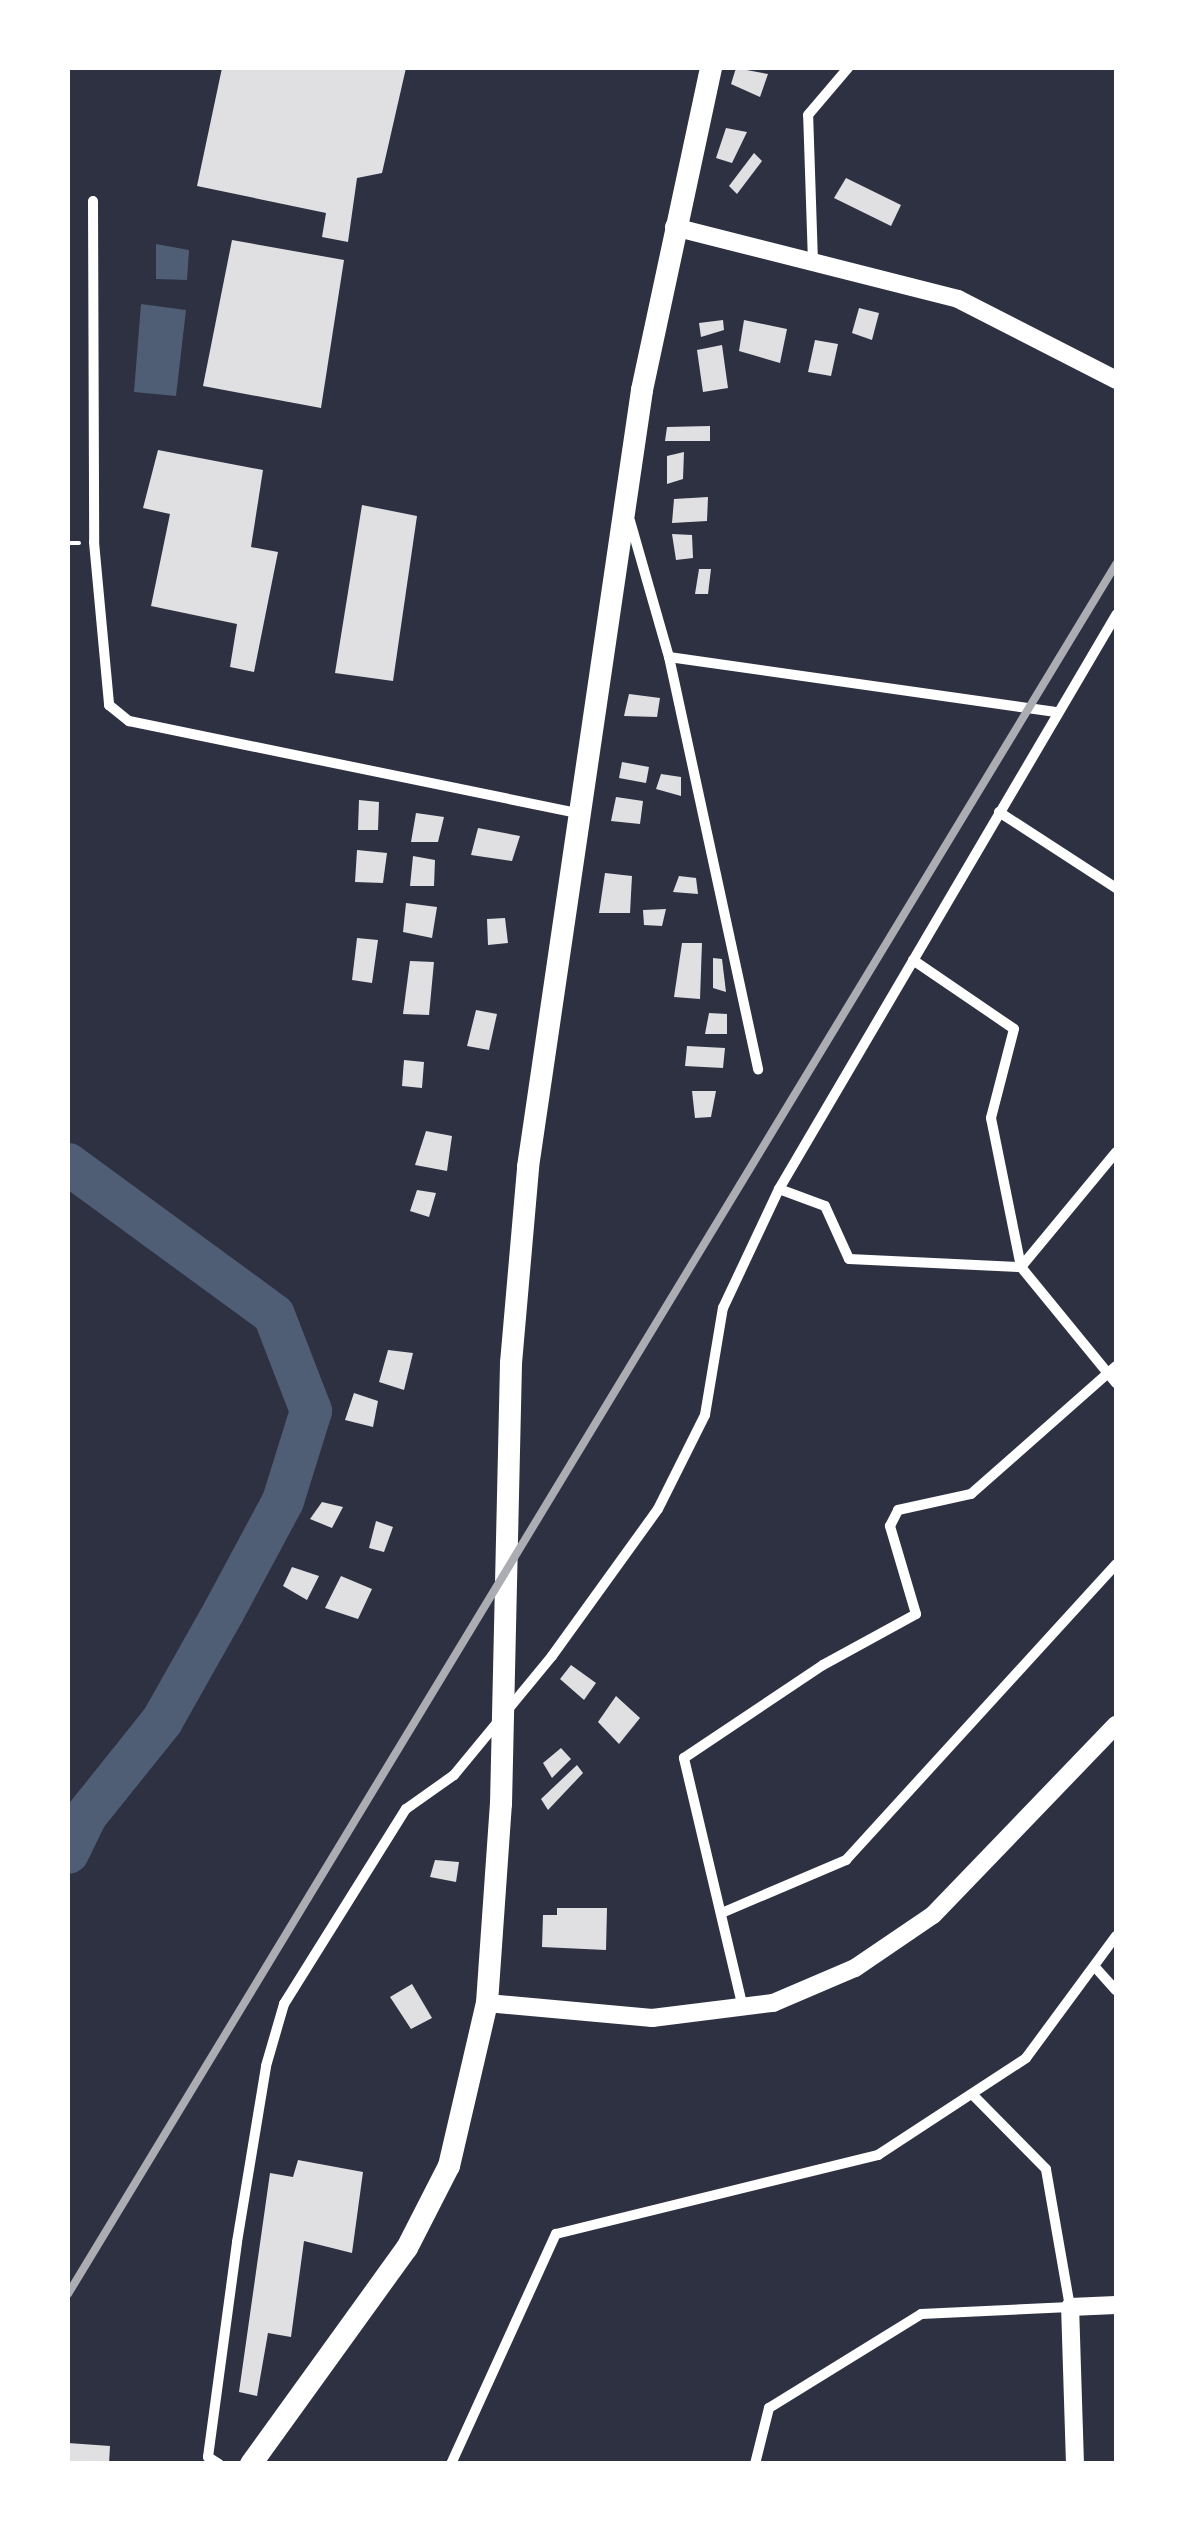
<!DOCTYPE html>
<html>
<head>
<meta charset="utf-8">
<style>
	body { margin:0 }
	#map { position:relative; width:1184px; height:2531px; overflow:hidden; background:#2d3142; font-family:Roboto,sans-serif }
	div>[style] { position:absolute }
	.water>* { inset:0; background:#4f5d75 }
	.river>* { height:42px; margin:-21px; padding:0 21px; transform-origin:21px; border-radius:21px; background:#4f5d75 }
	.building>* { inset:0; background:#e0e0e3 }
	.path>* { height:4px; margin:-2px; padding:0 2px; transform-origin:2px; border-radius:2px; background:#fff }
	.minor>* { height:10px; margin:-5px; padding:0 5px; transform-origin:5px; border-radius:5px; background:#fff }
	.tertiary>* { height:18px; margin:-9px; padding:0 9px; transform-origin:9px; border-radius:9px; background:#fff }
	.trunk>* { height:22px; margin:-11px; padding:0 11px; transform-origin:11px; border-radius:11px; background:#fff }
	.rail>* { height:8px; margin:-4px; padding:0 4px; transform-origin:4px; border-radius:4px; background:#abadb3 }
	span { translate:-50% -50%; white-space:nowrap; text-align:center; line-height:1.15; -webkit-text-stroke:8px #fff; paint-order:stroke }
	.frame { position:absolute; inset:0; border:70px solid #fff; pointer-events:none }
</style>
</head>
<body>
<div id="map">
	<div class="water">
		<i style="clip-path:polygon(156px 244px,189px 250px,187px 280px,156px 279px)"></i>
		<i style="clip-path:polygon(141px 304px,186px 310px,176px 396px,134px 392px)"></i>
	</div>
	<div class="river">
		<i style="left:68px;top:1164px;width:255px;rotate:36.2deg"></i>
		<i style="left:274px;top:1315px;width:103px;rotate:68.9deg"></i>
		<i style="left:311px;top:1411px;width:94px;rotate:107.3deg"></i>
		<i style="left:283px;top:1501px;width:125px;rotate:118.2deg"></i>
		<i style="left:224px;top:1611px;width:126px;rotate:119.4deg"></i>
		<i style="left:162px;top:1721px;width:122px;rotate:128.7deg"></i>
		<i style="left:86px;top:1816px;width:41px;rotate:115.9deg"></i>
	</div>
	<div class="building">
		<i style="clip-path:polygon(222px 68px,406px 68px,382px 173px,357px 178px,348px 242px,322px 237px,326px 213px,197px 186px)"></i>
		<i style="clip-path:polygon(736px 68px,768px 74px,760px 97px,731px 84px)"></i>
		<i style="clip-path:polygon(726px 128px,747px 132px,732px 163px,716px 158px)"></i>
		<i style="clip-path:polygon(754px 153px,762px 161px,737px 194px,729px 186px)"></i>
		<i style="clip-path:polygon(846px 178px,901px 205px,891px 226px,834px 198px)"></i>
		<i style="clip-path:polygon(232px 240px,344px 260px,321px 408px,203px 386px)"></i>
		<i style="clip-path:polygon(859px 308px,879px 313px,872px 340px,852px 333px)"></i>
		<i style="clip-path:polygon(723px 320px,724px 330px,701px 337px,699px 323px)"></i>
		<i style="clip-path:polygon(744px 320px,787px 329px,780px 363px,739px 351px)"></i>
		<i style="clip-path:polygon(815px 340px,838px 344px,831px 376px,808px 372px)"></i>
		<i style="clip-path:polygon(722px 345px,728px 388px,703px 392px,697px 350px)"></i>
		<i style="clip-path:polygon(710px 426px,710px 441px,665px 441px,667px 427px)"></i>
		<i style="clip-path:polygon(158px 450px,263px 470px,251px 547px,278px 552px,254px 672px,230px 667px,237px 624px,151px 606px,170px 514px,143px 508px)"></i>
		<i style="clip-path:polygon(684px 452px,683px 479px,667px 484px,667px 456px)"></i>
		<i style="clip-path:polygon(708px 497px,707px 521px,672px 523px,674px 499px)"></i>
		<i style="clip-path:polygon(362px 505px,417px 516px,393px 681px,335px 673px)"></i>
		<i style="clip-path:polygon(672px 534px,692px 535px,693px 558px,676px 560px)"></i>
		<i style="clip-path:polygon(699px 569px,711px 569px,708px 594px,695px 594px)"></i>
		<i style="clip-path:polygon(629px 694px,660px 698px,657px 717px,624px 716px)"></i>
		<i style="clip-path:polygon(622px 762px,649px 767px,646px 783px,619px 778px)"></i>
		<i style="clip-path:polygon(661px 774px,681px 777px,681px 796px,656px 789px)"></i>
		<i style="clip-path:polygon(616px 797px,643px 801px,640px 824px,611px 821px)"></i>
		<i style="clip-path:polygon(359px 800px,379px 802px,378px 830px,358px 830px)"></i>
		<i style="clip-path:polygon(416px 813px,444px 817px,438px 842px,411px 842px)"></i>
		<i style="clip-path:polygon(478px 828px,520px 836px,512px 861px,471px 855px)"></i>
		<i style="clip-path:polygon(357px 850px,387px 853px,383px 883px,355px 882px)"></i>
		<i style="clip-path:polygon(413px 856px,435px 860px,434px 886px,410px 886px)"></i>
		<i style="clip-path:polygon(605px 873px,632px 876px,630px 913px,599px 913px)"></i>
		<i style="clip-path:polygon(679px 876px,696px 878px,698px 894px,673px 892px)"></i>
		<i style="clip-path:polygon(406px 903px,437px 907px,432px 938px,403px 932px)"></i>
		<i style="clip-path:polygon(666px 909px,662px 926px,644px 925px,643px 910px)"></i>
		<i style="clip-path:polygon(505px 918px,508px 943px,488px 945px,487px 919px)"></i>
		<i style="clip-path:polygon(357px 938px,378px 940px,372px 983px,352px 980px)"></i>
		<i style="clip-path:polygon(682px 943px,702px 943px,700px 999px,674px 997px)"></i>
		<i style="clip-path:polygon(713px 958px,722px 959px,726px 992px,713px 988px)"></i>
		<i style="clip-path:polygon(410px 961px,434px 962px,429px 1015px,403px 1014px)"></i>
		<i style="clip-path:polygon(476px 1010px,497px 1014px,489px 1050px,467px 1046px)"></i>
		<i style="clip-path:polygon(709px 1013px,727px 1014px,727px 1034px,705px 1034px)"></i>
		<i style="clip-path:polygon(687px 1046px,725px 1048px,723px 1068px,685px 1066px)"></i>
		<i style="clip-path:polygon(404px 1060px,424px 1062px,422px 1088px,402px 1086px)"></i>
		<i style="clip-path:polygon(692px 1091px,716px 1091px,711px 1117px,695px 1118px)"></i>
		<i style="clip-path:polygon(426px 1131px,452px 1136px,447px 1171px,415px 1165px)"></i>
		<i style="clip-path:polygon(417px 1190px,436px 1193px,429px 1217px,410px 1211px)"></i>
		<i style="clip-path:polygon(388px 1350px,413px 1353px,404px 1390px,379px 1382px)"></i>
		<i style="clip-path:polygon(354px 1393px,378px 1401px,373px 1427px,345px 1420px)"></i>
		<i style="clip-path:polygon(322px 1502px,343px 1507px,332px 1528px,310px 1519px)"></i>
		<i style="clip-path:polygon(376px 1521px,393px 1527px,384px 1552px,369px 1548px)"></i>
		<i style="clip-path:polygon(292px 1567px,319px 1576px,307px 1600px,283px 1586px)"></i>
		<i style="clip-path:polygon(341px 1576px,372px 1589px,358px 1619px,325px 1608px)"></i>
		<i style="clip-path:polygon(571px 1665px,596px 1683px,584px 1700px,560px 1679px)"></i>
		<i style="clip-path:polygon(616px 1696px,640px 1718px,619px 1744px,598px 1722px)"></i>
		<i style="clip-path:polygon(561px 1748px,571px 1759px,552px 1778px,543px 1763px)"></i>
		<i style="clip-path:polygon(577px 1765px,583px 1773px,548px 1810px,541px 1799px)"></i>
		<i style="clip-path:polygon(435px 1860px,459px 1862px,456px 1882px,430px 1877px)"></i>
		<i style="clip-path:polygon(557px 1908px,607px 1908px,606px 1950px,542px 1947px,543px 1915px,557px 1915px)"></i>
		<i style="clip-path:polygon(412px 1984px,432px 2018px,411px 2029px,390px 1997px)"></i>
		<i style="clip-path:polygon(298px 2160px,363px 2172px,352px 2253px,304px 2241px,291px 2337px,268px 2333px,257px 2396px,239px 2392px,270px 2173px,293px 2177px)"></i>
		<i style="clip-path:polygon(68px 2443px,110px 2446px,109px 2464px,68px 2464px)"></i>
	</div>
	<div class="path">
		<i style="left:68px;top:543px;width:11px"></i>
	</div>
	<div class="minor">
		<i style="left:93px;top:201px;width:341px;rotate:89.8deg"></i>
		<i style="left:94px;top:542px;width:164px;rotate:84.7deg"></i>
		<i style="left:109px;top:705px;width:26px;rotate:39deg"></i>
		<i style="left:129px;top:721px;width:458px;rotate:11.6deg"></i>
		<i style="left:813px;top:262px;width:147px;rotate:-91.9deg"></i>
		<i style="left:808px;top:115px;width:62px;rotate:-49.6deg"></i>
		<i style="left:630px;top:521px;width:141px;rotate:74deg"></i>
		<i style="left:669px;top:657px;width:422px;rotate:77.8deg"></i>
		<i style="left:669px;top:657px;width:389px;rotate:8.1deg"></i>
		<i style="left:999px;top:812px;width:140px;rotate:33deg"></i>
		<i style="left:913px;top:960px;width:122px;rotate:34.3deg"></i>
		<i style="left:1014px;top:1029px;width:92px;rotate:104.5deg"></i>
		<i style="left:991px;top:1118px;width:152px;rotate:78.6deg"></i>
		<i style="left:1021px;top:1267px;width:150px;rotate:50.7deg"></i>
		<i style="left:779px;top:1189px;width:49px;rotate:20.3deg"></i>
		<i style="left:825px;top:1206px;width:58px;rotate:65.6deg"></i>
		<i style="left:849px;top:1259px;width:172px;rotate:2.7deg"></i>
		<i style="left:1021px;top:1267px;width:149px;rotate:-50.4deg"></i>
		<i style="left:724px;top:1912px;width:133px;rotate:-23.1deg"></i>
		<i style="left:846px;top:1860px;width:401px;rotate:-47.6deg"></i>
		<i style="left:1095px;top:1967px;width:31px;rotate:48deg"></i>
		<i style="left:743px;top:2008px;width:257px;rotate:-103.3deg"></i>
		<i style="left:684px;top:1758px;width:167px;rotate:-33.8deg"></i>
		<i style="left:823px;top:1665px;width:106px;rotate:-28.7deg"></i>
		<i style="left:916px;top:1614px;width:92px;rotate:-106.5deg"></i>
		<i style="left:890px;top:1526px;width:18px;rotate:-63deg"></i>
		<i style="left:898px;top:1510px;width:75px;rotate:-12.4deg"></i>
		<i style="left:971px;top:1494px;width:193px;rotate:-41.4deg"></i>
		<i style="left:219px;top:2464px;width:13px;rotate:-148deg"></i>
		<i style="left:208px;top:2457px;width:217px;rotate:-82.3deg"></i>
		<i style="left:237px;top:2242px;width:178px;rotate:-80.6deg"></i>
		<i style="left:266px;top:2066px;width:65px;rotate:-73.8deg"></i>
		<i style="left:284px;top:2004px;width:230px;rotate:-58deg"></i>
		<i style="left:406px;top:1809px;width:59px;rotate:-35.3deg"></i>
		<i style="left:454px;top:1775px;width:154px;rotate:-50.5deg"></i>
		<i style="left:552px;top:1656px;width:181px;rotate:-54.2deg"></i>
		<i style="left:658px;top:1509px;width:105px;rotate:-63.4deg"></i>
		<i style="left:705px;top:1415px;width:109px;rotate:-80.5deg"></i>
		<i style="left:723px;top:1308px;width:132px;rotate:-64.8deg"></i>
		<i style="left:779px;top:1189px;width:666px;rotate:-59.58deg"></i>
		<i style="left:451px;top:2464px;width:253px;rotate:-65.5deg"></i>
		<i style="left:556px;top:2234px;width:332px;rotate:-13.8deg"></i>
		<i style="left:878px;top:2155px;width:177px;rotate:-33.2deg"></i>
		<i style="left:1026px;top:2058px;width:152px;rotate:-53.6deg"></i>
		<i style="left:755px;top:2464px;width:58px;rotate:-76deg"></i>
		<i style="left:769px;top:2408px;width:179px;rotate:-31.7deg"></i>
		<i style="left:921px;top:2314px;width:149px;rotate:-2.7deg"></i>
		<i style="left:1070px;top:2307px;width:140px;rotate:-99.9deg"></i>
		<i style="left:1046px;top:2169px;width:104px;rotate:-134.6deg"></i>
	</div>
	<div class="tertiary">
		<i style="left:674px;top:227px;width:293px;rotate:14.2deg"></i>
		<i style="left:958px;top:299px;width:178px;rotate:27.1deg"></i>
		<i style="left:487px;top:2003px;width:166px;rotate:5.2deg"></i>
		<i style="left:652px;top:2018px;width:122px;rotate:-7.1deg"></i>
		<i style="left:773px;top:2003px;width:89px;rotate:-23.1deg"></i>
		<i style="left:855px;top:1968px;width:94px;rotate:-34.2deg"></i>
		<i style="left:933px;top:1915px;width:264px;rotate:-46.1deg"></i>
		<i style="left:1075px;top:2464px;width:157px;rotate:-91.8deg"></i>
		<i style="left:1070px;top:2307px;width:46px;rotate:-2.5deg"></i>
	</div>
	<div class="trunk">
		<i style="left:251px;top:2464px;width:266px;rotate:-54.2deg"></i>
		<i style="left:407px;top:2248px;width:92px;rotate:-62.9deg"></i>
		<i style="left:449px;top:2166px;width:167px;rotate:-76.9deg"></i>
		<i style="left:487px;top:2003px;width:199px;rotate:-86deg"></i>
		<i style="left:501px;top:1804px;width:441px;rotate:-88.7deg"></i>
		<i style="left:511px;top:1363px;width:197px;rotate:-85deg"></i>
		<i style="left:528px;top:1167px;width:785px;rotate:-81.65deg"></i>
		<i style="left:642px;top:390px;width:329px;rotate:-77.9deg"></i>
	</div>
	<div class="rail">
		<i style="left:68px;top:2294px;width:2023px;rotate:-58.79deg"></i>
	</div>
	<div class="frame"></div>
</div>
</body>
</html>
